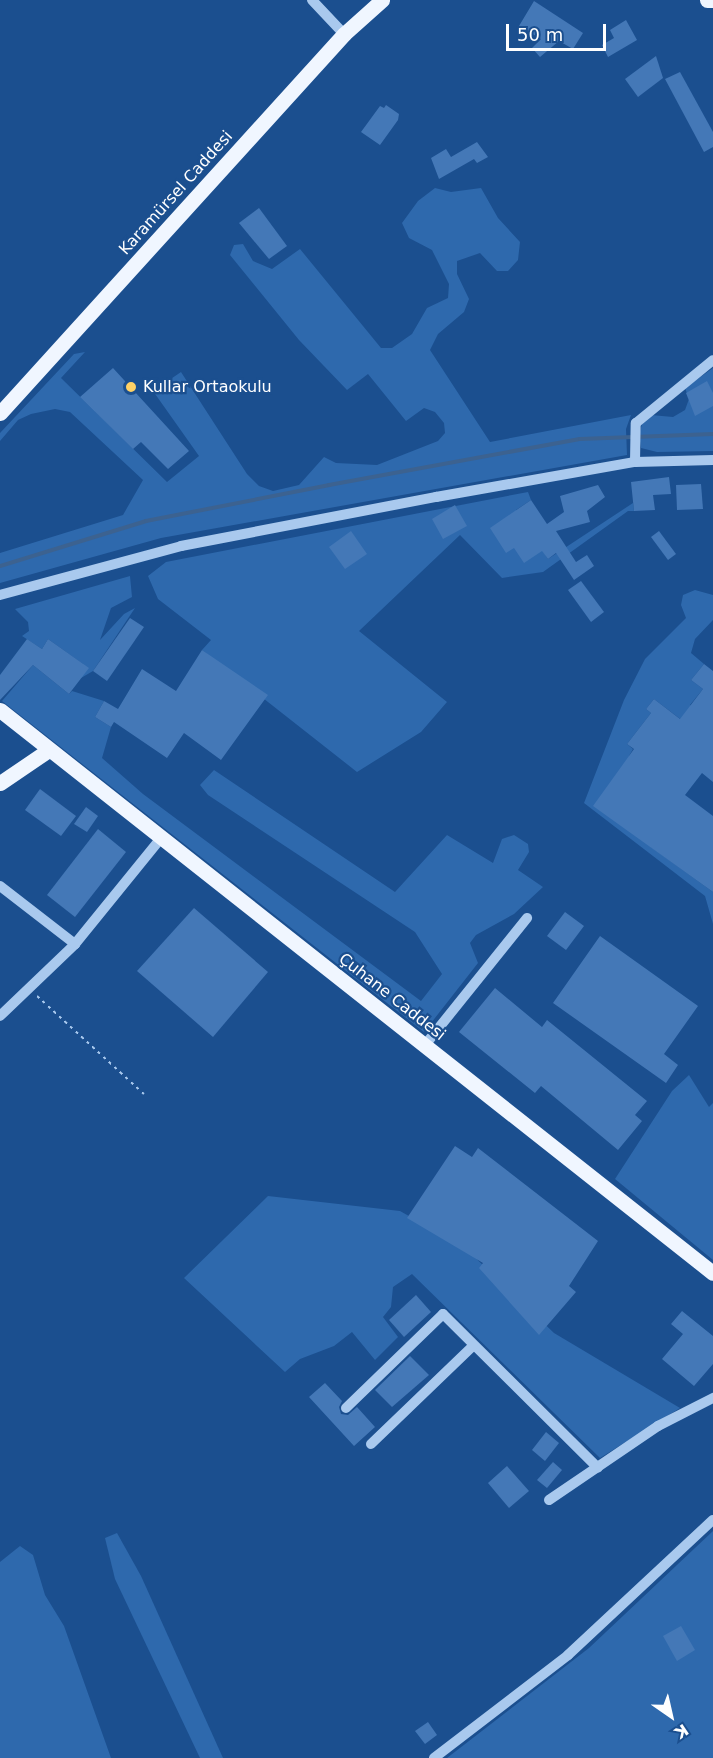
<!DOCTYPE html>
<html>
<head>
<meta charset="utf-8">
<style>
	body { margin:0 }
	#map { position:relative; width:713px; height:1758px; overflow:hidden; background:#1b4f8f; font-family:"DejaVu Sans",sans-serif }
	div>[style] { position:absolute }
	.green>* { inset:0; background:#2e69ad }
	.stream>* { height:4px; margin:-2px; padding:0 2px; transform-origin:2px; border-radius:2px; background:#3c6290 }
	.building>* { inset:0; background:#4478b7 }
	.path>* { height:2px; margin-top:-1px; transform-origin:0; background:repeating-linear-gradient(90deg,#a9c9ee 0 3px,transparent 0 7.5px) }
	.minor>* { height:10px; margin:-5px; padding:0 5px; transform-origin:5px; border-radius:5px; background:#a9c9ee }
	.major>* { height:15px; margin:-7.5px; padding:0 7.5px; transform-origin:7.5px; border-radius:7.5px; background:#f0f6ff }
	.dots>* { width:16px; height:16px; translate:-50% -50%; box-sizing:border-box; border:3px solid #1b4f8f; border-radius:50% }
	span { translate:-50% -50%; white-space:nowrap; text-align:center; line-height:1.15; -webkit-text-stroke:4.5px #1b4f8f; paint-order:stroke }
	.street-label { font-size:16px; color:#fff }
	.poi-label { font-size:16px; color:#fff }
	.left { translate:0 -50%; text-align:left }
	.north { position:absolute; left:641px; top:1686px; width:60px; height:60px; -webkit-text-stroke:4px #1b4f8f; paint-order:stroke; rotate:146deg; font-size:16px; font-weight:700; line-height:24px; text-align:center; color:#fff }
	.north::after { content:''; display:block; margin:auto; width:21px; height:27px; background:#fff; clip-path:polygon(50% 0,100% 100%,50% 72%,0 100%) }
	.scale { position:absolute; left:506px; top:24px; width:100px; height:27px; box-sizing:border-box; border:3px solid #fff; border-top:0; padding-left:8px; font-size:18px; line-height:21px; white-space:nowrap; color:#fff; -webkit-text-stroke:4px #1b4f8f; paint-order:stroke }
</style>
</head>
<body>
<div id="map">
	<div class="green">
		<i style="clip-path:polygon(435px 188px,451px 192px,481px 188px,498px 218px,520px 242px,518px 260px,508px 271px,497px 271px,480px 253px,457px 261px,457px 274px,469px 299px,464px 312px,438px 334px,430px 350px,490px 442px,631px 415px,626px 429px,627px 455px,161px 538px,0 583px,0 553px,123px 515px,143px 480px,70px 412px,55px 409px,31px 414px,18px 420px,0 441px,0 433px,74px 354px,85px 352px,61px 378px,167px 482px,199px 456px,153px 391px,181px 372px,247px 474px,259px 486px,273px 491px,299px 485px,324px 457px,336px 463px,377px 465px,438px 441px,445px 433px,444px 423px,435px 412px,424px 408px,406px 421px,368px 374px,347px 390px,299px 340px,230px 255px,234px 245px,243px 244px,253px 261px,272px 269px,300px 249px,381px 348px,392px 348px,412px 334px,427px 308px,448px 298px,449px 284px,432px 250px,409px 238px,402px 223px,418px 201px)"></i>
		<i style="clip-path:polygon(713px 368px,713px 451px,657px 452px,641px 448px,639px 435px,642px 424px,651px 415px,673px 417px,685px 410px,689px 399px,685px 388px)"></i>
		<i style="clip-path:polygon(528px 492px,531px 500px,516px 510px,548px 559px,633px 503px,634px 511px,628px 511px,543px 572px,502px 578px,460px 535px,359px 631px,447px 702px,421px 732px,357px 772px,202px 650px,211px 640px,158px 599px,148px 576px,166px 562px)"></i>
		<i style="clip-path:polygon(130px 576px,132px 597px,111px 608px,100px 640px,124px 614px,135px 608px,93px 671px,81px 678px,83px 664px,48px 639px,42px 649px,22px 636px,29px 631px,28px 622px,15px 609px)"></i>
		<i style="clip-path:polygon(695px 590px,713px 595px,713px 620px,695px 639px,691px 653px,704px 664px,691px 680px,703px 689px,690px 705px,713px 723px,713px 744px,654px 699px,646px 709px,651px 713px,627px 744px,633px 749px,629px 756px,651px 847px,713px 892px,713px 924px,705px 896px,584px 803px,624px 700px,645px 659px,686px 618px,681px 605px,683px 595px)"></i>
		<i style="clip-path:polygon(33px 665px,69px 694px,72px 691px,104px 701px,95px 717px,111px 727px,102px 758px,143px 794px,421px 1001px,442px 974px,415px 932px,208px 795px,200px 785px,214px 770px,395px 892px,447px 835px,493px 863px,502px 839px,514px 835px,528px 844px,529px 852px,518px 870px,543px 887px,514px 914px,476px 935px,470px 943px,478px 963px,424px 1032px,2px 701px)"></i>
		<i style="clip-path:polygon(689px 1075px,709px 1107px,713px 1103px,713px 1260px,615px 1179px,672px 1091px)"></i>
		<i style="clip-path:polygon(268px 1196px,400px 1211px,464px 1247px,554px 1333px,680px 1408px,600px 1458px,412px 1274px,393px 1287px,391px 1307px,383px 1317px,398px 1337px,375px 1360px,352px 1332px,334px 1346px,300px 1359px,285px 1372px,184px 1278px)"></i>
		<i style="clip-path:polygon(713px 1531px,713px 1758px,447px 1758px,589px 1648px)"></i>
		<i style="clip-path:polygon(117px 1533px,141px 1576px,223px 1758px,200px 1758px,115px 1579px,105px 1538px)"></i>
		<i style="clip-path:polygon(20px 1546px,33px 1555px,45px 1595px,64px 1626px,111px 1758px,0 1758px,0 1562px)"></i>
	</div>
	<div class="stream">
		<i style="left:0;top:566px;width:153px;rotate:-17.1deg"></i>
		<i style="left:146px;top:521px;width:187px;rotate:-11.1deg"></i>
		<i style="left:329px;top:485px;width:255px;rotate:-10.4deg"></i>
		<i style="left:580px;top:439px;width:133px;rotate:-2.2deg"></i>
	</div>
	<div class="building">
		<i style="clip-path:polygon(534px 1px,583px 33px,573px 49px,559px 41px,540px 57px,532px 48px,541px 39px,519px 26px)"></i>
		<i style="clip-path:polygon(626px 20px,637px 40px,608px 57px,602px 45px,614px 38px,610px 30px)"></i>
		<i style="clip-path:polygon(656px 56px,663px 78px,638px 97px,625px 79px)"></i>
		<i style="clip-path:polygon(680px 72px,713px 132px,713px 147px,704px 152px,665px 79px)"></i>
		<i style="clip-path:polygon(386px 105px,399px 114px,398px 120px,380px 145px,361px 132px,380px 106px,384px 108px)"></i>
		<i style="clip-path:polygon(477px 142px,488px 157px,477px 163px,474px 159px,439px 179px,431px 158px,446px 149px,451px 157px)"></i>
		<i style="clip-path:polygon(259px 208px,287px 246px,269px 259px,239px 223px)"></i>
		<i style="clip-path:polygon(113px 368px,189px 451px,168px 469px,141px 442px,133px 449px,80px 397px)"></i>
		<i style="clip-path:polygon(707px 381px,713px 393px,713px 406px,695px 416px,686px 393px)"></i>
		<i style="clip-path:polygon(669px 477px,671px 494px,653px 495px,655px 510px,634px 511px,631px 482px)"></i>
		<i style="clip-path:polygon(701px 484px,703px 509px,677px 510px,676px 485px)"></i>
		<i style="clip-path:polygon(598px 485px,605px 497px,587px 511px,590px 522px,556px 531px,576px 562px,587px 555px,594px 566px,574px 580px,556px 553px,548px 559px,542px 551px,524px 563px,514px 548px,506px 553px,490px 528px,531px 500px,547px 524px,564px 512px,560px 496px)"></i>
		<i style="clip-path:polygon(455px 505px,467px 526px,443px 539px,432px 519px)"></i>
		<i style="clip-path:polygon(351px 531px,367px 554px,345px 569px,329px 547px)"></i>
		<i style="clip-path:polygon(659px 531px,676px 554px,668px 560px,651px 537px)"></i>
		<i style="clip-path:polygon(581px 581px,604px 612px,591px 622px,568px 590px)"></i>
		<i style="clip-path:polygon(130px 618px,144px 627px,107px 681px,93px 671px)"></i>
		<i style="clip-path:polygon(27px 639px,42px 649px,48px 639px,89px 668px,69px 694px,33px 665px,0 700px,0 675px)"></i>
		<i style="clip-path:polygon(202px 650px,268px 695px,221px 760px,184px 733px,167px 758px,114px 722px,111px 727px,95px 717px,104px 701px,118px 709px,142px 669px,176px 691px)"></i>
		<i style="clip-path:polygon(704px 664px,713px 671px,713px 782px,702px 773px,685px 795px,713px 816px,713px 892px,593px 806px,634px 749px,627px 744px,651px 713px,646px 709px,654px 699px,680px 719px,703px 689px,691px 680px)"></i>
		<i style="clip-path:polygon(40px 789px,76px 816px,61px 836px,25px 810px)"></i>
		<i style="clip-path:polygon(86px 807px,98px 816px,87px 832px,74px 824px)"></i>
		<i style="clip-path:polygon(98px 829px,126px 852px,75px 917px,47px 895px)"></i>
		<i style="clip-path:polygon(194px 908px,268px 972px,213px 1037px,137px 971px)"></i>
		<i style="clip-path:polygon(565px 912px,584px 926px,566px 950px,547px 936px)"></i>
		<i style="clip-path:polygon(600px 936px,698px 1006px,664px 1054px,678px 1065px,666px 1083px,553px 1003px)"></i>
		<i style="clip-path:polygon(495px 988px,542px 1027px,547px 1020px,647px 1101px,635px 1115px,642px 1121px,618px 1150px,541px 1086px,535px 1093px,459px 1032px)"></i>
		<i style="clip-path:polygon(455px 1146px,472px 1157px,478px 1148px,598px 1241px,569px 1286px,576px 1292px,539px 1335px,479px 1268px,483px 1263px,407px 1218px)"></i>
		<i style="clip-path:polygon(416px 1295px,431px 1312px,404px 1337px,389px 1320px)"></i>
		<i style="clip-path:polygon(682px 1311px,713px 1336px,713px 1364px,694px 1386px,662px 1359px,683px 1334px,671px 1324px)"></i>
		<i style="clip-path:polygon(410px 1356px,429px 1375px,392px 1407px,375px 1390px)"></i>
		<i style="clip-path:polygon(325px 1383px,342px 1401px,339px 1407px,341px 1414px,348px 1415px,357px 1407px,375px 1427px,354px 1446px,309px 1397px)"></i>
		<i style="clip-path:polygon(546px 1432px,559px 1443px,545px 1461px,532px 1450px)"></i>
		<i style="clip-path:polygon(553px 1462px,562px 1470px,547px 1488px,537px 1480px)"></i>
		<i style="clip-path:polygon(507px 1466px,529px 1491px,509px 1508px,488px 1483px)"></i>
		<i style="clip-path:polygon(681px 1626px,695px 1650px,677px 1661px,663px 1636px)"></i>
		<i style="clip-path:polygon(428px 1722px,437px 1735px,425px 1744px,415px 1731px)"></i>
	</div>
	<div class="path">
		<i style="left:37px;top:996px;width:145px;rotate:42.5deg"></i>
	</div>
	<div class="minor">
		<i style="left:312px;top:0;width:47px;rotate:46.7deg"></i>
		<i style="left:635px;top:462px;width:39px;rotate:-89deg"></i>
		<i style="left:636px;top:423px;width:99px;rotate:-39.3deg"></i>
		<i style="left:0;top:595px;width:188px;rotate:-15.1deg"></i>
		<i style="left:181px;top:546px;width:260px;rotate:-10.9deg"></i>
		<i style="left:436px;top:497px;width:202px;rotate:-10deg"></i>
		<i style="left:635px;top:462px;width:78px;rotate:-1.5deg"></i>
		<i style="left:0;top:886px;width:95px;rotate:37.7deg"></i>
		<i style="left:0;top:1016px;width:104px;rotate:-43.8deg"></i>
		<i style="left:75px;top:944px;width:136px;rotate:-50.9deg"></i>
		<i style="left:425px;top:1045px;width:163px;rotate:-51.2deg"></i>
		<i style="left:346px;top:1408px;width:135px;rotate:-44.1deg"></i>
		<i style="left:443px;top:1314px;width:218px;rotate:44.8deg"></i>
		<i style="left:371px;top:1444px;width:141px;rotate:-43.9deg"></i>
		<i style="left:549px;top:1500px;width:132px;rotate:-34.2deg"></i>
		<i style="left:658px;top:1426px;width:62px;rotate:-27deg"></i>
		<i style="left:434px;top:1758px;width:169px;rotate:-37.5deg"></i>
		<i style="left:568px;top:1655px;width:198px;rotate:-43deg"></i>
	</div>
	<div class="major">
		<i style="left:707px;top:0;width:6px"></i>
		<i style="left:0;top:413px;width:512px;rotate:-47.77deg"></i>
		<i style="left:344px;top:34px;width:51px;rotate:-41.8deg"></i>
		<i style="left:0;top:710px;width:908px;rotate:38.3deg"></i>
		<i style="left:0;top:783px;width:57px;rotate:-34.2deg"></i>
	</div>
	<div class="dots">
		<i style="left:131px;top:387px;background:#ffd166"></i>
	</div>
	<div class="street-label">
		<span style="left:176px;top:193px;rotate:-48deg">Karamürsel Caddesi</span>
		<span style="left:392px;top:997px;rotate:38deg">Çuhane Caddesi</span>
	</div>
	<div class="poi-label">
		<span class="left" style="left:143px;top:387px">Kullar Ortaokulu</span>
	</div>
	<div class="north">K</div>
	<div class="scale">50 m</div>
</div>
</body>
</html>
